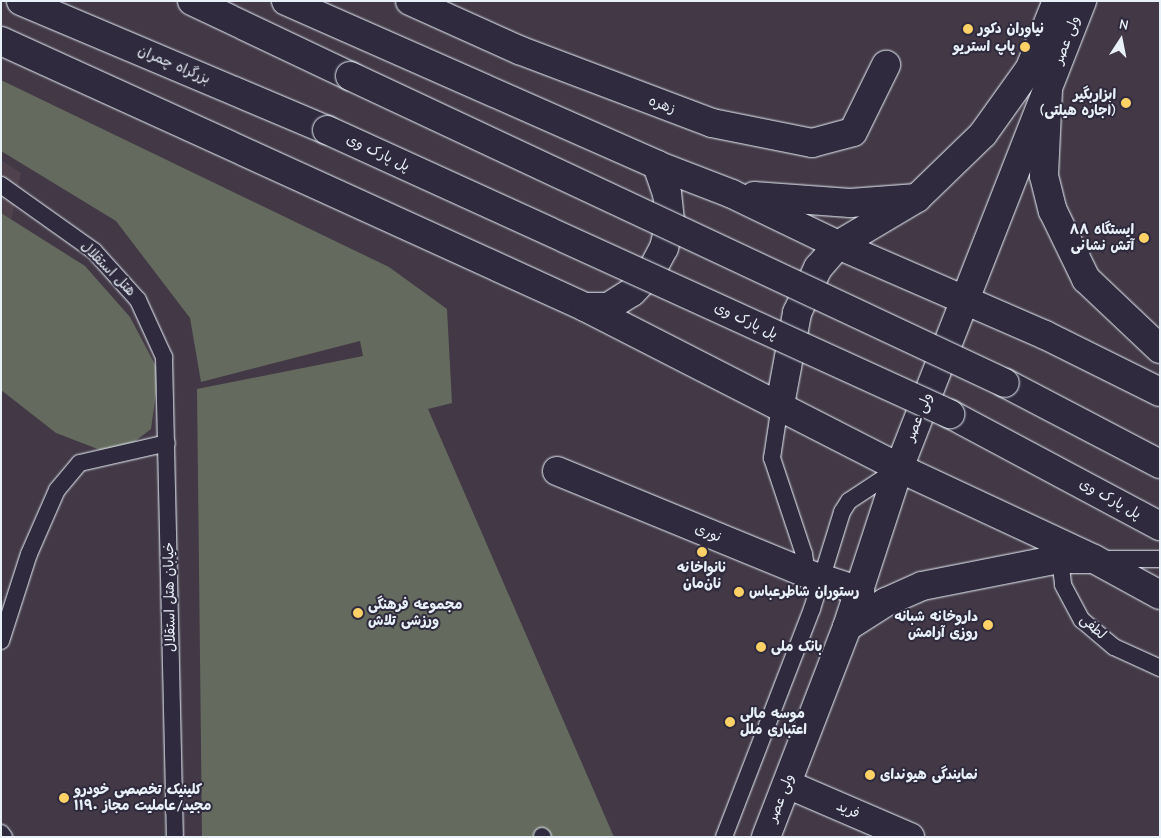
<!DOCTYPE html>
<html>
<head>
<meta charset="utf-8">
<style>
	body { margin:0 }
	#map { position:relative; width:1161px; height:838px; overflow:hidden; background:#423846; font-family:"Comic Neue","Playpen Sans Arabic",sans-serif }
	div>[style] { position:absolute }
	.built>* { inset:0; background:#50424d }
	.green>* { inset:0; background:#646a5d }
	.roads { filter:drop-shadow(0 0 1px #e8f1f8) drop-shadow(0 0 1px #e8f1f8) }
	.service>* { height:16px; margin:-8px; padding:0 8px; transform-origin:8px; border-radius:8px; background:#2f2a3d }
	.minor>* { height:28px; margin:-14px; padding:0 14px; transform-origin:14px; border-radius:14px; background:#2f2a3d }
	.primary>* { height:28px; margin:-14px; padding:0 14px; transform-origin:14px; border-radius:14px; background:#2f2a3d }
	.trunk>* { height:28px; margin:-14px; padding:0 14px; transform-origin:14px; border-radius:14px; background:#2f2a3d }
	.bridges { filter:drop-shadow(0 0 1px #e8f1f8) drop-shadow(0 0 1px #e8f1f8) }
	.trunk-bridge>* { height:28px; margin:-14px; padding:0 14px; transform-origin:14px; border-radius:14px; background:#2f2a3d }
	.dots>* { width:14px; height:14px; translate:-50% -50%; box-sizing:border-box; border:2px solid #2f2a3d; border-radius:50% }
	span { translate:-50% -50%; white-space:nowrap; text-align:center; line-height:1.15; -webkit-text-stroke:4px #2f2a3d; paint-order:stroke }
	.poi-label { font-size:14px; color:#e8f1f8; font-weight:700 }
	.left { translate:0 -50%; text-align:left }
	.right { translate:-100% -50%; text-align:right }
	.street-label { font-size:14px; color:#e8f1f8 }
	.frame { position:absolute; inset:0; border:2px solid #e8f1f8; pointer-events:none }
	.north { position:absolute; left:1096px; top:15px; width:50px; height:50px; -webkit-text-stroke:4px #2f2a3d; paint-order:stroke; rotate:11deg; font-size:14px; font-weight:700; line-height:20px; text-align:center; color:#e8f1f8 }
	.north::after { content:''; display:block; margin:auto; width:18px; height:22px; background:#e8f1f8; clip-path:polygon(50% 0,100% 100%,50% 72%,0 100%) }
</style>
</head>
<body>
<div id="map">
	<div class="built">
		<i style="clip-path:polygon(1px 160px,21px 173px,1px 270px)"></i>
	</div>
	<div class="green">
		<i style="clip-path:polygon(1px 80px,389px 267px,447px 309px,452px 403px,428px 409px,614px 837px,202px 837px,197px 389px,363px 356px,360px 341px,201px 382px,190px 318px,116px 221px,1px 151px)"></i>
		<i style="clip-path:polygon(1px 213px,85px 266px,130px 317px,159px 372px,151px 429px,116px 456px,56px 433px,1px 390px)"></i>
	</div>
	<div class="roads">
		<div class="service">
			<i style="left:1px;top:185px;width:114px;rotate:35.4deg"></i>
			<i style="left:94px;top:251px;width:66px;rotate:48.1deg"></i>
			<i style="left:138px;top:300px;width:63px;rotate:65.5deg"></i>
			<i style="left:164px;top:357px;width:480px;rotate:88.7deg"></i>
			<i style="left:780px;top:405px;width:54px;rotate:98.6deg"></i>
			<i style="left:772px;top:458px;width:101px;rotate:71.6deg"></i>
			<i style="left:804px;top:554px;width:25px;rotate:81deg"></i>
			<i style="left:1060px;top:559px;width:26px;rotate:83deg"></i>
			<i style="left:1063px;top:585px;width:40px;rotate:62deg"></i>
			<i style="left:1082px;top:620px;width:42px;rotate:40.2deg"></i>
			<i style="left:1114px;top:647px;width:51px;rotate:24.5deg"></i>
			<i style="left:1102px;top:559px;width:58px"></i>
			<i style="left:1px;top:641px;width:91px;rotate:-72.2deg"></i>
			<i style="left:29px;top:554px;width:70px;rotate:-66.4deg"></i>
			<i style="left:57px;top:490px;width:35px;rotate:-50deg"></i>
			<i style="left:80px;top:463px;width:89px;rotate:-12.9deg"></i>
			<i style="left:1px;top:833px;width:5px;rotate:53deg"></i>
			<i style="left:542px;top:836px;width:1px;rotate:45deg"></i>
			<i style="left:724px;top:837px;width:244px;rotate:-68.9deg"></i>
			<i style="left:812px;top:609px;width:102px;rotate:-72.8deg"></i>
			<i style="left:842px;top:512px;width:13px;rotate:-58deg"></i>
			<i style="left:849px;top:501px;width:60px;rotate:-33.4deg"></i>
		</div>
		<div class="minor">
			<i style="left:410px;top:1px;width:120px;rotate:24.2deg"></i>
			<i style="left:519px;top:50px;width:206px;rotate:20.7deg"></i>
			<i style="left:712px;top:123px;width:102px;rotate:11.3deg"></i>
			<i style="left:812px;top:143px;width:42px;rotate:-15deg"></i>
			<i style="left:853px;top:132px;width:75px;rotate:-63.8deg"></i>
			<i style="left:557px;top:471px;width:271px;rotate:22.3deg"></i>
			<i style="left:808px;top:574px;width:55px;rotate:18.1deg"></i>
			<i style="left:787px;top:784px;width:134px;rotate:23.3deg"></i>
		</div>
		<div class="primary">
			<i style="left:780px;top:405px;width:94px;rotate:-79.5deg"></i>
			<i style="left:797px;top:313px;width:50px;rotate:-65deg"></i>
			<i style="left:818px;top:268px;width:30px;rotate:-49deg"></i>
			<i style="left:838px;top:245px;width:92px;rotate:-30.7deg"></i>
			<i style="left:917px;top:198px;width:92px;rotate:-44.1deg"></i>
			<i style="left:983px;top:134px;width:81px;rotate:-54.5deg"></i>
			<i style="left:1030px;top:68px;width:72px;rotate:-68.1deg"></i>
			<i style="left:766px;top:837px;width:225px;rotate:-68.9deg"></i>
			<i style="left:847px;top:627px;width:167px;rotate:-71.9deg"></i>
			<i style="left:899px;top:468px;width:502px;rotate:-68.6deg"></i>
		</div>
		<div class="trunk">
			<i style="left:21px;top:1px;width:332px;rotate:22.9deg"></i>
			<i style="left:192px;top:1px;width:175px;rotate:25.4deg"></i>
			<i style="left:286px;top:1px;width:406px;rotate:23.8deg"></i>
			<i style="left:657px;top:165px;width:80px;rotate:21.1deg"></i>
			<i style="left:732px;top:194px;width:118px;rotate:25.7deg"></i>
			<i style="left:838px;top:245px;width:226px;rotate:23.5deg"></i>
			<i style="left:1045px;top:335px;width:128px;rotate:26.4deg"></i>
			<i style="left:1px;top:41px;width:642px;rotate:24.49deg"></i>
			<i style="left:585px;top:307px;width:353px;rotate:27.1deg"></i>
			<i style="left:899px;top:468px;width:215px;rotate:25deg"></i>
			<i style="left:1094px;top:559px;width:75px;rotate:28.6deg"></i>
			<i style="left:1048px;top:90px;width:86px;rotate:92.7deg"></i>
			<i style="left:1044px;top:176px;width:36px;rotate:76deg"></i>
			<i style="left:1053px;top:211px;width:76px;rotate:64.1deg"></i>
			<i style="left:1086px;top:279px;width:102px;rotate:43.4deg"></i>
			<i style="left:754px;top:196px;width:96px;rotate:4.2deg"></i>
			<i style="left:850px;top:203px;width:67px;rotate:-4.3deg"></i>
			<i style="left:585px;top:307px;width:23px"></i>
			<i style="left:608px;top:307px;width:28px;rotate:-32deg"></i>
			<i style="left:632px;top:292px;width:28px;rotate:-46deg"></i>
			<i style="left:651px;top:272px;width:27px;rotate:-62deg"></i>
			<i style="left:664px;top:248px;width:28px;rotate:-77deg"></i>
			<i style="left:670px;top:221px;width:27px;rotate:-96deg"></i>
			<i style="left:667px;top:194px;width:31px;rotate:-109deg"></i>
			<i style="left:1005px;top:383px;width:175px;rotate:27.6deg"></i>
			<i style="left:950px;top:414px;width:238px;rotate:28.1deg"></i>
			<i style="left:847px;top:627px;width:46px;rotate:-32.7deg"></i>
			<i style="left:886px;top:602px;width:39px;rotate:-24deg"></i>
			<i style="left:922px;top:586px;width:141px;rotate:-11.1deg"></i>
			<i style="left:1060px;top:559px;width:30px"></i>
		</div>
	</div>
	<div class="bridges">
		<div class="trunk-bridge">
			<i style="left:350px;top:76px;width:723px;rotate:25.11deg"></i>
			<i style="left:327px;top:130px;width:685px;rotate:24.51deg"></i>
		</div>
	</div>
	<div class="dots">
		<i style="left:968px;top:29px;background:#ffd166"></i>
		<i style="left:1025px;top:47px;background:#ffd166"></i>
		<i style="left:1126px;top:103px;background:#ffd166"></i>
		<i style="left:1144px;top:238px;background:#ffd166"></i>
		<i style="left:702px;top:552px;background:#ffd166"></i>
		<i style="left:739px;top:592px;background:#ffd166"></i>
		<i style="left:358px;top:613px;background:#ffd166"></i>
		<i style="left:988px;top:625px;background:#ffd166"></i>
		<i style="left:761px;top:647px;background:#ffd166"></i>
		<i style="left:730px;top:722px;background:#ffd166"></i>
		<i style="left:870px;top:775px;background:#ffd166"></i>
		<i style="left:64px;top:798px;background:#ffd166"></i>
	</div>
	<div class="poi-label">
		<span class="left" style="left:978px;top:29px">نیاوران دکور</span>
		<span class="right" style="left:1015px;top:47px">پاپ استریو</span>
		<span class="right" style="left:1116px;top:103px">ابزاربگیر<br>(اجاره هیلتی)</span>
		<span class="right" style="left:1134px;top:238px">ایستگاه ۸۸<br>آتش نشانی</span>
		<span style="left:702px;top:576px">نانواخانه<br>نان‌مان</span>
		<span class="left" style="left:749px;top:592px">رستوران شاطرعباس</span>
		<span class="left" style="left:368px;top:613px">مجموعه فرهنگی<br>ورزشی تلاش</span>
		<span class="right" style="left:978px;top:625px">داروخانه شبانه<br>روزی آرامش</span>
		<span class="left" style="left:771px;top:647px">بانک ملی</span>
		<span class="left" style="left:740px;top:722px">موسه مالی<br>اعتباری ملل</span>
		<span class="left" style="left:880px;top:775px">نمایندگی هیوندای</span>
		<span class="left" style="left:74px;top:798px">کلینیک تخصصی خودرو<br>مجید/عاملیت مجاز ۱۱۹۰</span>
	</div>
	<div class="street-label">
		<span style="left:1067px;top:40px;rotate:-69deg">ولی عصر</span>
		<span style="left:174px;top:65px;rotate:23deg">بزرگراه چمران</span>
		<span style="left:662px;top:105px;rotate:20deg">زهره</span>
		<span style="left:378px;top:153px;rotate:25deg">پل پارک وی</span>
		<span style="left:108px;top:269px;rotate:45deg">هتل استقلال</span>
		<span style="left:746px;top:321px;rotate:25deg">پل پارک وی</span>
		<span style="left:919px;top:417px;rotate:-68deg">ولی عصر</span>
		<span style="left:1110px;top:499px;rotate:29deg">پل پارک وی</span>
		<span style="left:708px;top:533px;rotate:22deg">نوری</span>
		<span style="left:170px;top:597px;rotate:-91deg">خیابان هتل استقلال</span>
		<span style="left:1093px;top:627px;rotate:43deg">لطفی</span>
		<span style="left:781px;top:798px;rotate:-69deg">ولی عصر</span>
		<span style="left:848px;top:810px;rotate:23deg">فرید</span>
	</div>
	<div class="frame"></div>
	<div class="north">N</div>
</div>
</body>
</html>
